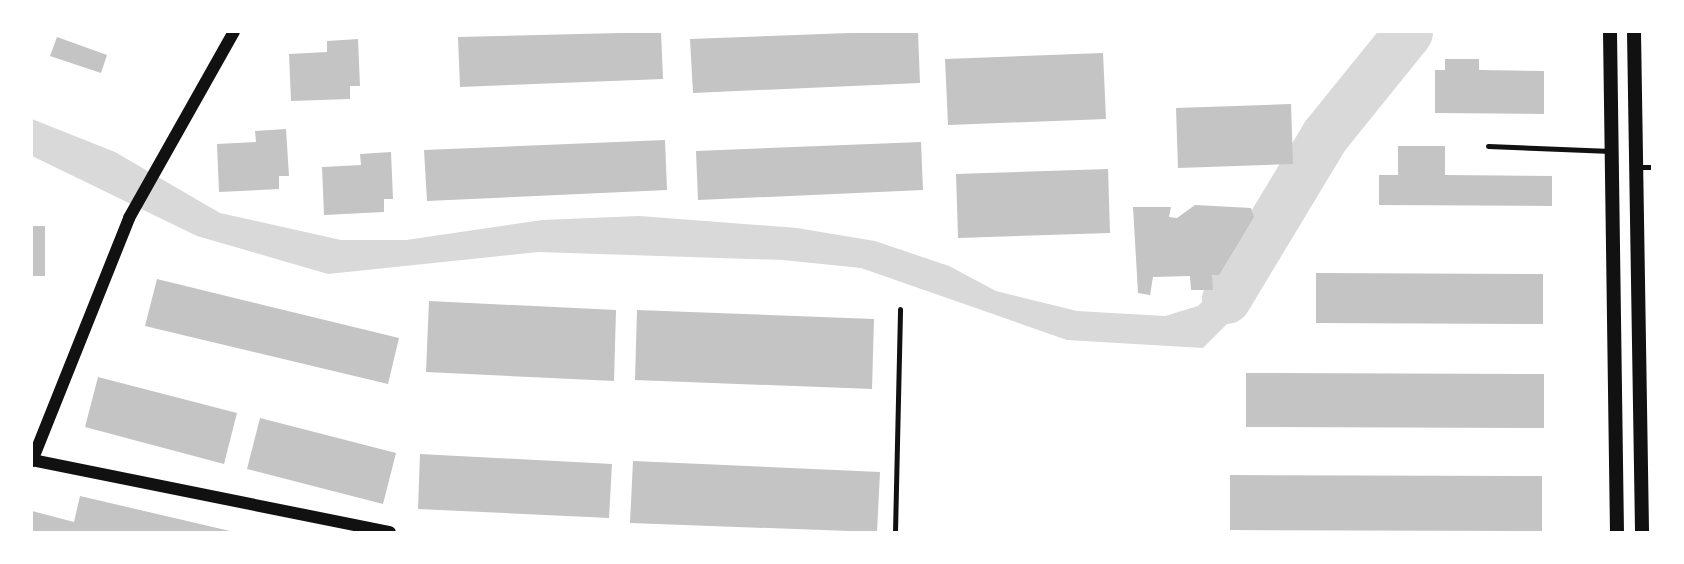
<!DOCTYPE html>
<html>
<head>
<meta charset="utf-8">
<style>
	body { margin:0 }
	#map { position:relative; width:1684px; height:564px; overflow:hidden; background:#fff; font-family:"PT Sans",sans-serif }
	div>[style] { position:absolute }
	.water>* { inset:0; background:#d9d9d9 }
	.river>* { height:49px; margin:-24.5px; padding:0 24.5px; transform-origin:24.5px; border-radius:24.5px; background:#d9d9d9 }
	.building>* { inset:0; background:#c4c4c4 }
	.service>* { height:5px; margin:-2.5px; padding:0 2.5px; transform-origin:2.5px; border-radius:2.5px; background:#111 }
	.tertiary>* { height:12px; margin:-6px; padding:0 6px; transform-origin:6px; border-radius:6px; background:#111 }
	.secondary>* { height:14px; margin:-7px; padding:0 7px; transform-origin:7px; border-radius:7px; background:#111 }
	span { translate:-50% -50%; white-space:nowrap; text-align:center; line-height:1.15; -webkit-text-stroke:5px #fff; paint-order:stroke }
	.frame { position:absolute; inset:0; border:33px solid #fff; pointer-events:none }
</style>
</head>
<body>
<div id="map">
	<div class="water">
		<i style="clip-path:polygon(1394px 32px,1408px 32px,1278px 257px,1240px 311px,1203px 348px,1067px 340px,861px 268px,783px 260px,538px 252px,328px 274px,197px 236px,32px 156px,32px 119px,115px 152px,220px 213px,341px 240px,406px 240px,542px 220px,639px 216px,797px 228px,875px 241px,949px 266px,996px 291px,1077px 311px,1165px 316px,1198px 306px,1260px 243px)"></i>
	</div>
	<div class="river">
		<i style="left:1226px;top:299px;width:192px;rotate:-58.9deg"></i>
		<i style="left:1325px;top:135px;width:132px;rotate:-51.1deg"></i>
	</div>
	<div class="building">
		<i style="clip-path:polygon(661px 32px,663px 79px,460px 87px,458px 37px)"></i>
		<i style="clip-path:polygon(876px 32px,918px 32px,920px 83px,693px 93px,690px 39px)"></i>
		<i style="clip-path:polygon(57px 37px,107px 55px,101px 73px,50px 56px)"></i>
		<i style="clip-path:polygon(358px 39px,360px 86px,350px 86px,350px 99px,291px 101px,289px 54px,327px 52px,327px 41px)"></i>
		<i style="clip-path:polygon(1103px 53px,1106px 119px,948px 125px,945px 59px)"></i>
		<i style="clip-path:polygon(1445px 59px,1479px 59px,1479px 70px,1544px 71px,1544px 114px,1435px 113px,1435px 70px,1445px 70px)"></i>
		<i style="clip-path:polygon(1291px 104px,1293px 164px,1178px 168px,1176px 108px)"></i>
		<i style="clip-path:polygon(286px 129px,289px 176px,279px 176px,279px 189px,219px 192px,217px 144px,256px 142px,255px 131px)"></i>
		<i style="clip-path:polygon(665px 140px,667px 190px,427px 201px,424px 150px)"></i>
		<i style="clip-path:polygon(921px 142px,923px 190px,698px 200px,696px 151px)"></i>
		<i style="clip-path:polygon(1398px 146px,1445px 146px,1445px 175px,1552px 176px,1552px 206px,1379px 205px,1379px 175px,1398px 175px)"></i>
		<i style="clip-path:polygon(391px 152px,393px 199px,384px 199px,384px 212px,324px 215px,322px 167px,361px 165px,360px 154px)"></i>
		<i style="clip-path:polygon(1108px 169px,1110px 233px,958px 238px,956px 174px)"></i>
		<i style="clip-path:polygon(1195px 205px,1251px 208px,1254px 217px,1219px 275px,1212px 275px,1213px 290px,1191px 290px,1190px 276px,1153px 277px,1150px 295px,1138px 293px,1133px 207px,1171px 207px,1169px 217px,1177px 218px)"></i>
		<i style="clip-path:polygon(32px 226px,45px 226px,45px 276px,32px 276px)"></i>
		<i style="clip-path:polygon(1316px 273px,1543px 274px,1543px 324px,1316px 323px)"></i>
		<i style="clip-path:polygon(157px 279px,399px 338px,388px 384px,145px 326px)"></i>
		<i style="clip-path:polygon(429px 301px,616px 310px,614px 381px,426px 372px)"></i>
		<i style="clip-path:polygon(637px 310px,874px 319px,872px 389px,635px 380px)"></i>
		<i style="clip-path:polygon(1246px 373px,1544px 374px,1544px 428px,1246px 427px)"></i>
		<i style="clip-path:polygon(98px 377px,237px 413px,224px 464px,85px 427px)"></i>
		<i style="clip-path:polygon(260px 418px,396px 453px,383px 504px,247px 469px)"></i>
		<i style="clip-path:polygon(420px 454px,612px 464px,609px 518px,418px 509px)"></i>
		<i style="clip-path:polygon(633px 461px,880px 472px,877px 532px,630px 523px)"></i>
		<i style="clip-path:polygon(1230px 475px,1542px 476px,1542px 531px,1230px 530px)"></i>
		<i style="clip-path:polygon(80px 496px,230px 531px,229px 532px,32px 532px,32px 511px,74px 522px)"></i>
	</div>
	<div class="service">
		<i style="left:1488px;top:146px;width:123px;rotate:2.3deg"></i>
		<i style="left:1637px;top:167px;width:15px"></i>
		<i style="left:895px;top:532px;width:223px;rotate:-88.7deg"></i>
	</div>
	<div class="tertiary">
		<i style="left:32px;top:460px;width:365px;rotate:11.4deg"></i>
		<i style="left:32px;top:461px;width:262px;rotate:-68.2deg"></i>
		<i style="left:129px;top:218px;width:214px;rotate:-60.6deg"></i>
	</div>
	<div class="secondary">
		<i style="left:1610px;top:32px;width:500px;rotate:89.2deg"></i>
		<i style="left:1634px;top:32px;width:500px;rotate:89.08deg"></i>
	</div>
	<div class="frame"></div>
</div>
</body>
</html>
